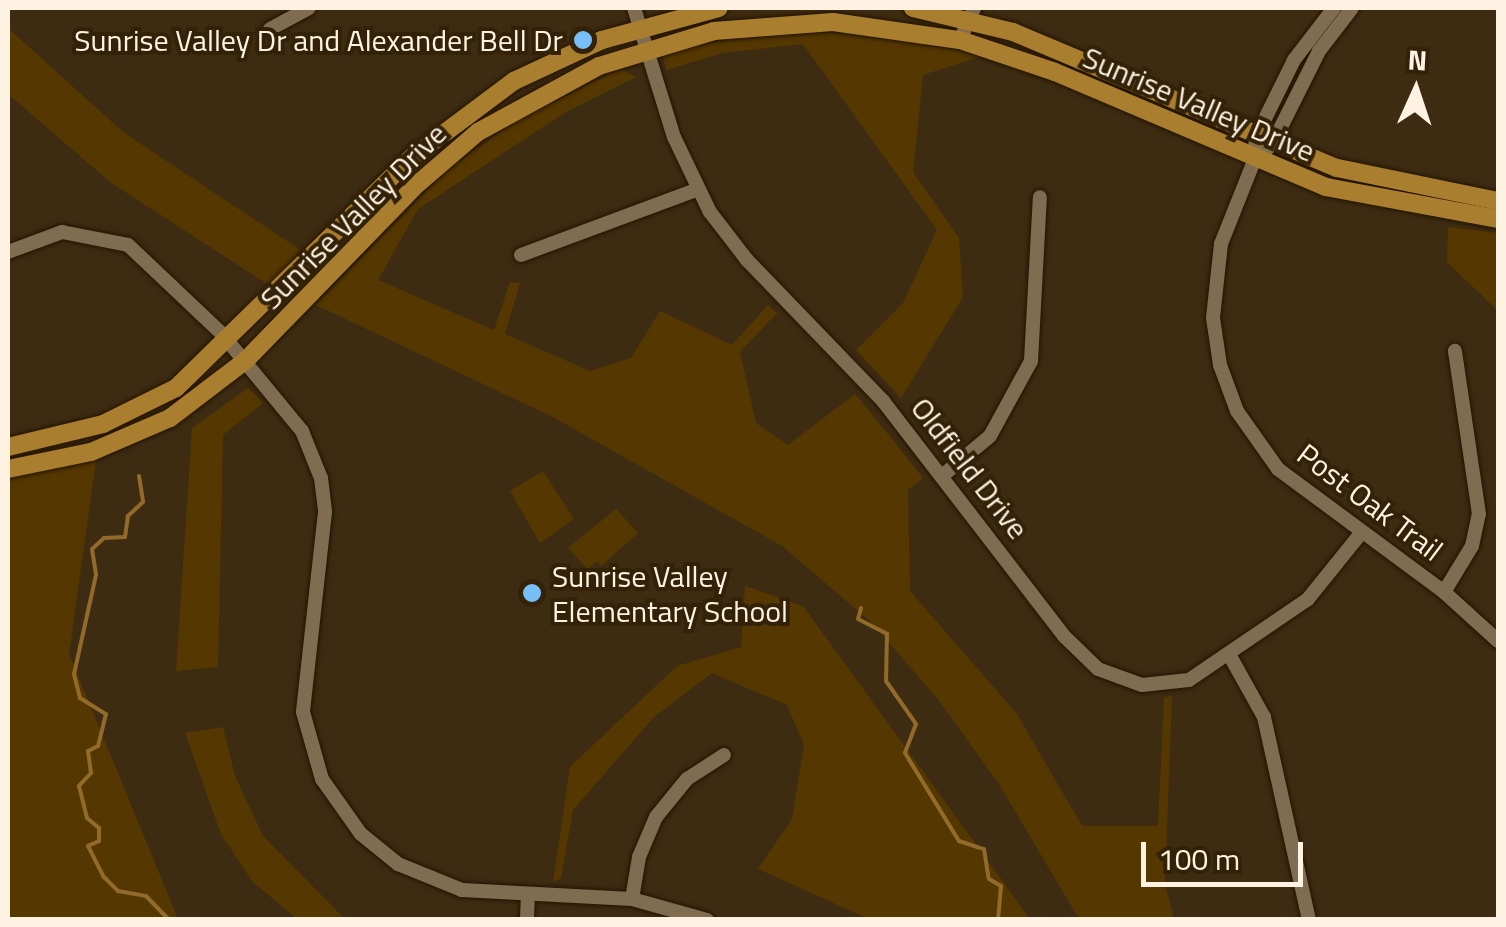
<!DOCTYPE html>
<html>
<head>
<meta charset="utf-8">
<style>
	body { margin:0 }
	#map { position:relative; width:1506px; height:927px; overflow:hidden; background:#3e2c12; font-family:"Titillium Web",sans-serif }
	div>[style] { position:absolute }
	.green>* { inset:0; background:#553801 }
	.stream>* { height:4px; margin:-2px; padding:0 2px; transform-origin:2px; border-radius:2px; background:#926a2a }
	.roads { filter:drop-shadow(0 0 2px #241400) drop-shadow(0 0 2px #241400) }
	.minor>* { height:14px; margin:-7px; padding:0 7px; transform-origin:7px; border-radius:7px; background:#806d51 }
	.major>* { height:18px; margin:-9px; padding:0 9px; transform-origin:9px; border-radius:9px; background:#a97e2e }
	.dots>* { width:28px; height:28px; translate:-50% -50%; box-sizing:border-box; border:5px solid #332207; border-radius:50% }
	span { translate:-50% -50%; white-space:nowrap; text-align:center; line-height:1.15; -webkit-text-stroke:8px #332207; paint-order:stroke }
	.poi-label { font-size:30px; color:#fef3e3 }
	.right { translate:-100% -50%; text-align:right }
	.left { translate:0 -50%; text-align:left }
	.street-label { font-size:30px; color:#fef3e3 }
	.frame { position:absolute; inset:0; border:10px solid #fef3e3; pointer-events:none }
	.north { position:absolute; left:1366px; top:40px; width:100px; height:100px; -webkit-text-stroke:8px #332207; paint-order:stroke; rotate:3deg; font-size:28px; font-weight:700; line-height:40px; text-align:center; color:#fef3e3 }
	.north::after { content:''; display:block; margin:auto; width:35px; height:45px; background:#fef3e3; clip-path:polygon(50% 0,100% 100%,50% 72%,0 100%) }
	.scale { position:absolute; left:1141px; top:842px; width:162px; height:45px; box-sizing:border-box; border:5px solid #fef3e3; border-top:0; padding-left:12px; font-size:30px; line-height:35px; white-space:nowrap; color:#fef3e3; -webkit-text-stroke:8px #332207; paint-order:stroke }
</style>
</head>
<body>
<div id="map">
	<div class="green">
		<i style="clip-path:polygon(8px 28px,123px 132px,305px 253px,274px 286px,267px 284px,110px 182px,8px 94px)"></i>
		<i style="clip-path:polygon(803px 32px,893px 35px,982px 56px,923px 75px,913px 172px,959px 238px,963px 297px,901px 398px,856px 350px,903px 303px,937px 230px,803px 44px,723px 53px,666px 70px,663px 55px,695px 45px)"></i>
		<i style="clip-path:polygon(620px 69px,636px 77px,566px 112px,418px 209px,378px 280px,494px 330px,510px 282px,520px 283px,505px 334px,590px 371px,631px 358px,660px 311px,732px 345px,768px 305px,777px 313px,740px 352px,756px 423px,788px 445px,855px 394px,870px 412px,923px 478px,908px 490px,910px 591px,1017px 714px,1082px 826px,1158px 826px,1164px 697px,1172px 696px,1165px 884px,1174px 919px,1079px 919px,999px 784px,937px 698px,871px 622px,782px 546px,551px 416px,316px 305px,445px 172px,516px 121px)"></i>
		<i style="clip-path:polygon(1448px 227px,1498px 233px,1498px 311px,1447px 262px)"></i>
		<i style="clip-path:polygon(248px 388px,263px 403px,223px 435px,218px 667px,176px 671px,192px 428px)"></i>
		<i style="clip-path:polygon(97px 454px,69px 654px,178px 919px,8px 919px,8px 478px)"></i>
		<i style="clip-path:polygon(543px 471px,574px 519px,540px 543px,510px 491px)"></i>
		<i style="clip-path:polygon(616px 509px,638px 533px,601px 566px,597px 561px,588px 569px,568px 548px)"></i>
		<i style="clip-path:polygon(745px 586px,803px 606px,1030px 919px,869px 919px,758px 869px,792px 819px,804px 745px,787px 705px,712px 673px,653px 718px,573px 810px,561px 878px,553px 882px,570px 767px,677px 666px,741px 647px)"></i>
		<i style="clip-path:polygon(223px 727px,235px 776px,263px 836px,345px 919px,297px 919px,252px 881px,221px 834px,185px 733px)"></i>
	</div>
	<div class="stream">
		<i style="left:139px;top:476px;width:26px;rotate:81deg"></i>
		<i style="left:143px;top:502px;width:21px;rotate:137deg"></i>
		<i style="left:128px;top:516px;width:21px;rotate:98deg"></i>
		<i style="left:125px;top:537px;width:21px;rotate:177deg"></i>
		<i style="left:104px;top:538px;width:16px;rotate:137deg"></i>
		<i style="left:92px;top:549px;width:26px;rotate:81deg"></i>
		<i style="left:96px;top:575px;width:101px;rotate:102.5deg"></i>
		<i style="left:74px;top:674px;width:25px;rotate:76deg"></i>
		<i style="left:80px;top:698px;width:31px;rotate:32deg"></i>
		<i style="left:106px;top:714px;width:33px;rotate:104deg"></i>
		<i style="left:98px;top:746px;width:11px;rotate:153deg"></i>
		<i style="left:88px;top:751px;width:22px;rotate:82deg"></i>
		<i style="left:91px;top:773px;width:18px;rotate:133deg"></i>
		<i style="left:79px;top:786px;width:33px;rotate:76deg"></i>
		<i style="left:87px;top:818px;width:16px;rotate:40deg"></i>
		<i style="left:99px;top:828px;width:13px;rotate:90deg"></i>
		<i style="left:99px;top:841px;width:12px;rotate:156deg"></i>
		<i style="left:88px;top:846px;width:35px;rotate:63deg"></i>
		<i style="left:104px;top:877px;width:20px;rotate:45deg"></i>
		<i style="left:118px;top:891px;width:28px;rotate:10deg"></i>
		<i style="left:146px;top:896px;width:33px;rotate:46deg"></i>
		<i style="left:861px;top:608px;width:11px;rotate:105deg"></i>
		<i style="left:858px;top:619px;width:33px;rotate:27deg"></i>
		<i style="left:887px;top:634px;width:47px;rotate:91.2deg"></i>
		<i style="left:886px;top:681px;width:52px;rotate:55.1deg"></i>
		<i style="left:916px;top:724px;width:31px;rotate:111deg"></i>
		<i style="left:905px;top:753px;width:103px;rotate:58.5deg"></i>
		<i style="left:959px;top:841px;width:26px;rotate:18deg"></i>
		<i style="left:984px;top:849px;width:30px;rotate:81deg"></i>
		<i style="left:989px;top:879px;width:14px;rotate:30deg"></i>
		<i style="left:1001px;top:886px;width:34px;rotate:95deg"></i>
	</div>
	<div class="roads">
		<div class="minor">
			<i style="left:634px;top:8px;width:135px;rotate:72.8deg"></i>
			<i style="left:674px;top:137px;width:83px;rotate:64.4deg"></i>
			<i style="left:710px;top:212px;width:61px;rotate:52.4deg"></i>
			<i style="left:747px;top:260px;width:196px;rotate:46deg"></i>
			<i style="left:883px;top:401px;width:298px;rotate:52.4deg"></i>
			<i style="left:1065px;top:637px;width:46px;rotate:44.1deg"></i>
			<i style="left:1098px;top:669px;width:47px;rotate:20deg"></i>
			<i style="left:1142px;top:685px;width:47px;rotate:-6.1deg"></i>
			<i style="left:1189px;top:680px;width:144px;rotate:-34.2deg"></i>
			<i style="left:1308px;top:599px;width:85px;rotate:-51.2deg"></i>
			<i style="left:1334px;top:8px;width:66px;rotate:127.6deg"></i>
			<i style="left:1294px;top:60px;width:86px;rotate:116.3deg"></i>
			<i style="left:1256px;top:137px;width:24px;rotate:95deg"></i>
			<i style="left:1254px;top:161px;width:89px;rotate:111.7deg"></i>
			<i style="left:1221px;top:244px;width:74px;rotate:96.2deg"></i>
			<i style="left:1213px;top:318px;width:48px;rotate:81.5deg"></i>
			<i style="left:1220px;top:365px;width:49px;rotate:69.7deg"></i>
			<i style="left:1237px;top:411px;width:71px;rotate:54.7deg"></i>
			<i style="left:1278px;top:469px;width:207px;rotate:36.5deg"></i>
			<i style="left:1444px;top:592px;width:73px;rotate:42.2deg"></i>
			<i style="left:270px;top:29px;width:44px;rotate:-28.3deg"></i>
			<i style="left:960px;top:40px;width:35px;rotate:-66deg"></i>
			<i style="left:1254px;top:161px;width:26px;rotate:-43deg"></i>
			<i style="left:1273px;top:143px;width:103px;rotate:-63.4deg"></i>
			<i style="left:1319px;top:51px;width:54px;rotate:-52.5deg"></i>
			<i style="left:8px;top:252px;width:58px;rotate:-20.3deg"></i>
			<i style="left:62px;top:232px;width:67px;rotate:11.1deg"></i>
			<i style="left:128px;top:245px;width:129px;rotate:43.4deg"></i>
			<i style="left:222px;top:334px;width:126px;rotate:50.5deg"></i>
			<i style="left:302px;top:431px;width:51px;rotate:68deg"></i>
			<i style="left:321px;top:478px;width:34px;rotate:83deg"></i>
			<i style="left:325px;top:512px;width:201px;rotate:96.3deg"></i>
			<i style="left:303px;top:712px;width:70px;rotate:74.2deg"></i>
			<i style="left:322px;top:779px;width:67px;rotate:54.7deg"></i>
			<i style="left:361px;top:834px;width:48px;rotate:39deg"></i>
			<i style="left:398px;top:864px;width:69px;rotate:22.1deg"></i>
			<i style="left:462px;top:890px;width:170px;rotate:3deg"></i>
			<i style="left:632px;top:899px;width:78px;rotate:15.6deg"></i>
			<i style="left:521px;top:255px;width:187px;rotate:-20.4deg"></i>
			<i style="left:942px;top:476px;width:62px;rotate:-39.8deg"></i>
			<i style="left:990px;top:436px;width:85px;rotate:-61.3deg"></i>
			<i style="left:1031px;top:361px;width:164px;rotate:-86.9deg"></i>
			<i style="left:1444px;top:592px;width:54px;rotate:-58.7deg"></i>
			<i style="left:1472px;top:546px;width:33px;rotate:-78deg"></i>
			<i style="left:1479px;top:514px;width:165px;rotate:-98.4deg"></i>
			<i style="left:1230px;top:656px;width:70px;rotate:60.9deg"></i>
			<i style="left:1264px;top:717px;width:208px;rotate:77.5deg"></i>
			<i style="left:632px;top:899px;width:43px;rotate:-80.5deg"></i>
			<i style="left:639px;top:857px;width:43px;rotate:-67deg"></i>
			<i style="left:656px;top:817px;width:49px;rotate:-50.8deg"></i>
			<i style="left:687px;top:779px;width:44px;rotate:-33deg"></i>
			<i style="left:527px;top:920px;width:24px;rotate:-88deg"></i>
		</div>
		<div class="major">
			<i style="left:913px;top:8px;width:103px;rotate:13.5deg"></i>
			<i style="left:1013px;top:32px;width:351px;rotate:22.8deg"></i>
			<i style="left:1337px;top:168px;width:164px;rotate:11.6deg"></i>
			<i style="left:8px;top:447px;width:98px;rotate:-13.6deg"></i>
			<i style="left:103px;top:424px;width:81px;rotate:-26.3deg"></i>
			<i style="left:176px;top:388px;width:329px;rotate:-44.4deg"></i>
			<i style="left:411px;top:158px;width:129px;rotate:-36.8deg"></i>
			<i style="left:514px;top:81px;width:97px;rotate:-25deg"></i>
			<i style="left:602px;top:40px;width:121px;rotate:-15.3deg"></i>
			<i style="left:8px;top:469px;width:85px;rotate:-11.6deg"></i>
			<i style="left:91px;top:452px;width:86px;rotate:-23.3deg"></i>
			<i style="left:170px;top:418px;width:96px;rotate:-37.3deg"></i>
			<i style="left:246px;top:360px;width:241px;rotate:-45.8deg"></i>
			<i style="left:414px;top:187px;width:84px;rotate:-40.7deg"></i>
			<i style="left:478px;top:132px;width:138px;rotate:-28.6deg"></i>
			<i style="left:599px;top:66px;width:120px;rotate:-16.9deg"></i>
			<i style="left:714px;top:31px;width:119px;rotate:-4.3deg"></i>
			<i style="left:833px;top:22px;width:128px;rotate:8.1deg"></i>
			<i style="left:960px;top:40px;width:100px;rotate:18.6deg"></i>
			<i style="left:1055px;top:72px;width:294px;rotate:23deg"></i>
			<i style="left:1326px;top:187px;width:175px;rotate:10.5deg"></i>
		</div>
	</div>
	<div class="dots">
		<i style="left:583px;top:40px;background:#76c0f7"></i>
		<i style="left:532px;top:593px;background:#76c0f7"></i>
	</div>
	<div class="poi-label">
		<span class="right" style="left:563px;top:40px">Sunrise Valley Dr and Alexander Bell Dr</span>
		<span class="left" style="left:552px;top:593px">Sunrise Valley<br>Elementary School</span>
	</div>
	<div class="street-label">
		<span style="left:1199px;top:104px;rotate:23deg">Sunrise Valley Drive</span>
		<span style="left:353px;top:216px;rotate:-45deg">Sunrise Valley Drive</span>
		<span style="left:970px;top:468px;rotate:52deg">Oldfield Drive</span>
		<span style="left:1370px;top:502px;rotate:37deg">Post Oak Trail</span>
	</div>
	<div class="frame"></div>
	<div class="north">N</div>
	<div class="scale">100 m</div>
</div>
</body>
</html>
